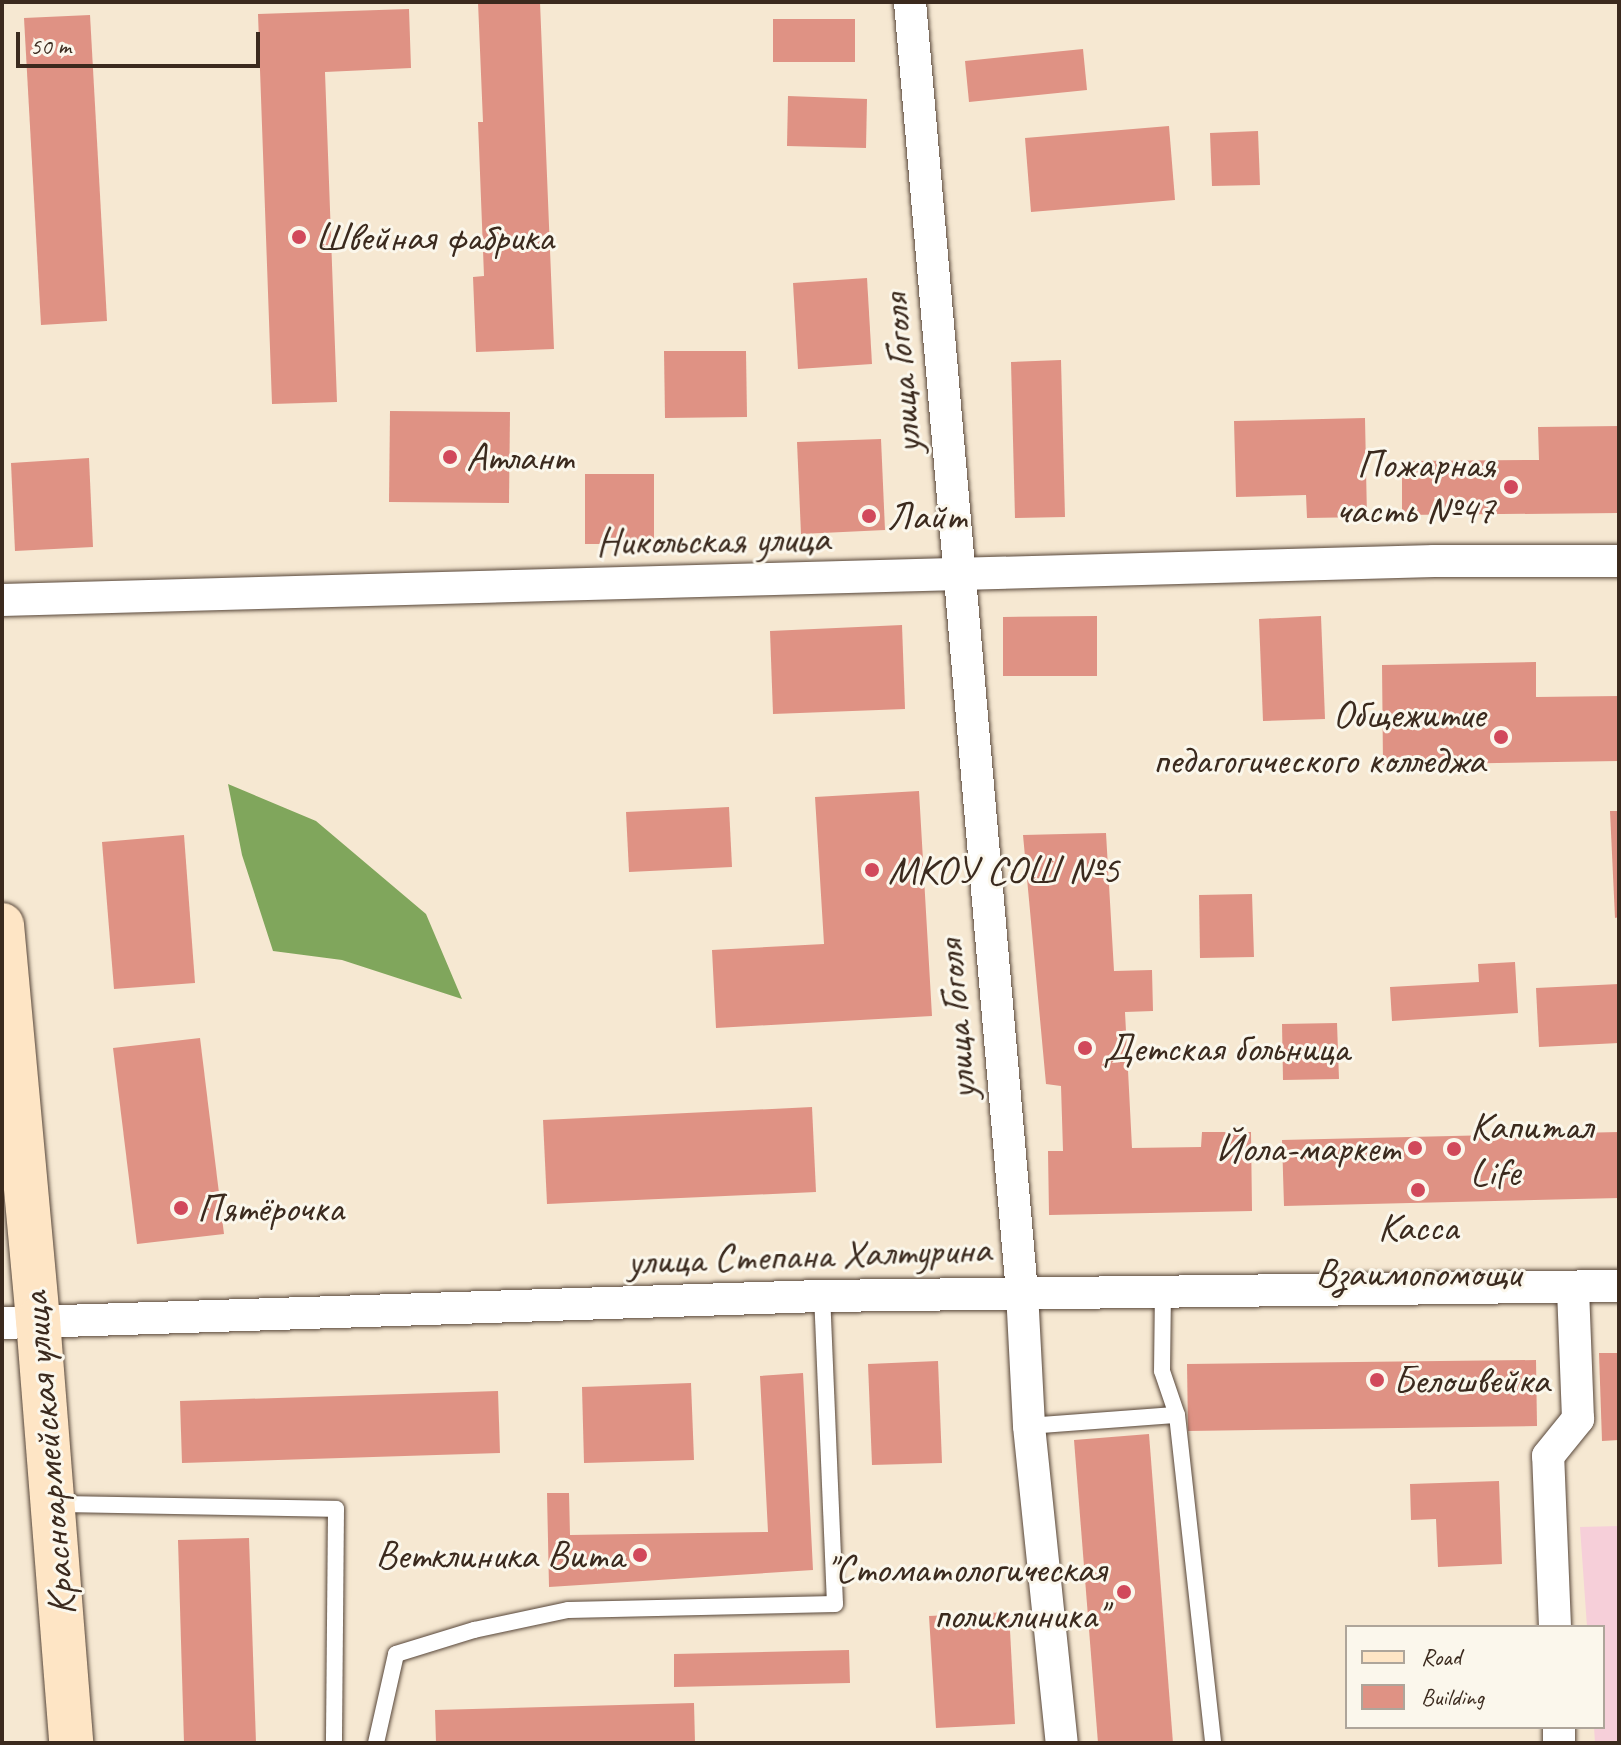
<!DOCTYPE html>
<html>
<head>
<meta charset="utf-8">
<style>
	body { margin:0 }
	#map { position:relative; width:1621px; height:1745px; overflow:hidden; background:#f6e8d2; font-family:Caveat,sans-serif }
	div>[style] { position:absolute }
	.built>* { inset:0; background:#f6cfd9 }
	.forest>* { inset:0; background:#80a65c }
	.building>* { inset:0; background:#df9284 }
	.roads { filter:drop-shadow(0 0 2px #574639) drop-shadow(0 0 2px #574639) }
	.service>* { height:16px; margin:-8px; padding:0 8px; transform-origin:8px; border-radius:8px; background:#fff }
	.minor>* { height:32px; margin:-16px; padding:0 16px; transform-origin:16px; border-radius:16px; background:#fff }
	.secondary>* { height:44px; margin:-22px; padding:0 22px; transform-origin:22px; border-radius:22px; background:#fee5c5 }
	.dots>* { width:22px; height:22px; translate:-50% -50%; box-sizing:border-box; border:4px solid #fbf7ec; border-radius:50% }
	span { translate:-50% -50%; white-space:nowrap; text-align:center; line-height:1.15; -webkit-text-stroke:6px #fbf7ec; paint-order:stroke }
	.poi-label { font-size:40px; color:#3b2a1e }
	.left { translate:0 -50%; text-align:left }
	.right { translate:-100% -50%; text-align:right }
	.street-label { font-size:40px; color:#3b2a1e }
	.frame { position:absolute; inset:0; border:4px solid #3b2a1e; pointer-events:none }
	.legend { position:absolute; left:1345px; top:1625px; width:260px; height:104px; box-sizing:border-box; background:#fbf7ec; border:2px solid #aea59a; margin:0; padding:10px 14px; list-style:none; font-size:24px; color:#3b2a1e }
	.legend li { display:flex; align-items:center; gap:16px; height:40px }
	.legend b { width:40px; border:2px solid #aea59a }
	.scale { position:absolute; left:16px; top:32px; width:244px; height:36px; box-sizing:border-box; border:4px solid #3b2a1e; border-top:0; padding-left:10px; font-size:24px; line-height:28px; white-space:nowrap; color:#3b2a1e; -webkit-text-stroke:6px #fbf7ec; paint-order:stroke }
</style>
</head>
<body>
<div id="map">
	<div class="built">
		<i style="clip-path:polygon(1619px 1526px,1619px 1743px,1595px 1743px,1594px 1727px,1603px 1727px,1603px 1627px,1587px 1627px,1580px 1527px)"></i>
	</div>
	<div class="forest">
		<i style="clip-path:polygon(228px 784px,316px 821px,426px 914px,462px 999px,342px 960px,273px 951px,242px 855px)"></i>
	</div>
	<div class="building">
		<i style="clip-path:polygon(478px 2px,540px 2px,554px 349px,476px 352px,473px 277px,484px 276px,478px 122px,483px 122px)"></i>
		<i style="clip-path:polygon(409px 9px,411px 68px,325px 72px,337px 402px,272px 404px,258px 14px)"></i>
		<i style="clip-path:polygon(90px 15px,107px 321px,41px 325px,24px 18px)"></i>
		<i style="clip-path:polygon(773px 19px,855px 19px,855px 62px,773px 62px)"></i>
		<i style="clip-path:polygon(1083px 49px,1087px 90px,969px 102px,965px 61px)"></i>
		<i style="clip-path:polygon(788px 96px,867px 99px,866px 148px,787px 146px)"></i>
		<i style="clip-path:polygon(1169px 126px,1175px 200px,1031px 212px,1025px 138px)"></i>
		<i style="clip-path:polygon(1258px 131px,1260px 185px,1212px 186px,1210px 133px)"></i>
		<i style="clip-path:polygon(867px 278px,872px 364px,798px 369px,793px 283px)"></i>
		<i style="clip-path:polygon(664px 351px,746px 351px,747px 417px,665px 418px)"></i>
		<i style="clip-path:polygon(1061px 360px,1065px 517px,1015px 518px,1011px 362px)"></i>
		<i style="clip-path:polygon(390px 411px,510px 412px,509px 503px,389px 502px)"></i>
		<i style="clip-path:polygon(1365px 418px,1367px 517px,1307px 518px,1306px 495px,1236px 497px,1234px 421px)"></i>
		<i style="clip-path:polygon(1619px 426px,1619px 513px,1402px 515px,1402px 461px,1539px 460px,1538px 427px)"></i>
		<i style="clip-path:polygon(881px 439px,885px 530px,801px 534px,797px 442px)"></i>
		<i style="clip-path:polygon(89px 458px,93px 547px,15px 551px,11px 463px)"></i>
		<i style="clip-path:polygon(585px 474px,654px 474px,654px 544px,585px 544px)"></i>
		<i style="clip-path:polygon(1097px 616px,1097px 676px,1003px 676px,1003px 617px)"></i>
		<i style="clip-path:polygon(1321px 616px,1325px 719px,1263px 721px,1259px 619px)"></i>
		<i style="clip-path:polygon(902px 625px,905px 709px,773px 714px,770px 631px)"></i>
		<i style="clip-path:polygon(1536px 662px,1536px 697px,1619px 696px,1619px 761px,1383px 765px,1382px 665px)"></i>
		<i style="clip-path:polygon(919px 791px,932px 1016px,716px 1028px,712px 950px,824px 944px,815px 797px)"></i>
		<i style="clip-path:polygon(729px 807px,732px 867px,629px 872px,626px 812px)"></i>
		<i style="clip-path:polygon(1610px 811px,1619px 811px,1619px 917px,1615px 918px)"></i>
		<i style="clip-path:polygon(1106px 833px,1114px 971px,1152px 970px,1153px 1011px,1125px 1012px,1132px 1148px,1201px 1147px,1202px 1132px,1251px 1132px,1252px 1211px,1049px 1215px,1048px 1151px,1063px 1151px,1061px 1086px,1046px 1084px,1023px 835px)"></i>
		<i style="clip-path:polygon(184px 835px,195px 983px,114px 989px,102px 842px)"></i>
		<i style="clip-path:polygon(1252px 894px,1254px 957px,1200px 958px,1199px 895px)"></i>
		<i style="clip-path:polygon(1515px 962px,1518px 1013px,1392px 1021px,1390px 987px,1479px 982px,1478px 964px)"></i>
		<i style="clip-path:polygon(1619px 984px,1619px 1043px,1539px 1047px,1536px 988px)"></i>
		<i style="clip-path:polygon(1337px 1023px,1339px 1079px,1283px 1080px,1282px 1024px)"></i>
		<i style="clip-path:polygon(200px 1038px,224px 1234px,137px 1244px,113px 1048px)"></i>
		<i style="clip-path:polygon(812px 1107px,816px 1192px,547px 1204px,543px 1120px)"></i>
		<i style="clip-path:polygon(1619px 1132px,1619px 1198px,1284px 1206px,1282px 1140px)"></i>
		<i style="clip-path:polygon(1599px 1353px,1619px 1353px,1619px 1440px,1602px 1441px)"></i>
		<i style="clip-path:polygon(1536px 1360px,1537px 1426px,1188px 1431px,1187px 1364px)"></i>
		<i style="clip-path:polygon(938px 1361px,942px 1463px,872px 1465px,868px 1364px)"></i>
		<i style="clip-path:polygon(803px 1373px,813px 1570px,549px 1587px,547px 1493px,569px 1493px,570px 1535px,768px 1532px,760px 1376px)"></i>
		<i style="clip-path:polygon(691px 1383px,694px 1460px,584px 1463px,582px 1387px)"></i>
		<i style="clip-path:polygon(498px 1391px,500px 1453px,182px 1463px,180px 1401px)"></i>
		<i style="clip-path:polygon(1149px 1434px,1173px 1743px,1098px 1743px,1074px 1440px)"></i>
		<i style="clip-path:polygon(1499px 1481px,1502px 1564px,1438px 1567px,1436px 1519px,1411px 1520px,1410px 1484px)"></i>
		<i style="clip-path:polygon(249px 1538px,256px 1743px,184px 1743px,178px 1540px)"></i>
		<i style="clip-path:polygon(1009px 1612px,1015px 1724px,936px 1728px,929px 1616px)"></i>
		<i style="clip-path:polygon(849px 1650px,850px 1683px,674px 1687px,674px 1654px)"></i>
		<i style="clip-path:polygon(694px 1703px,695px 1743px,436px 1743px,435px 1710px)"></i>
	</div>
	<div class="roads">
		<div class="service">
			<i style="left:1163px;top:1290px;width:81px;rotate:90.7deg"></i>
			<i style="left:1162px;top:1371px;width:46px;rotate:71.2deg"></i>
			<i style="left:1177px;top:1415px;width:330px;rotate:83.7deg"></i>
			<i style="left:1029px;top:1426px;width:148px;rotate:-4.3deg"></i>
			<i style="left:55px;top:1504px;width:281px;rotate:1deg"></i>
			<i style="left:336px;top:1509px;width:234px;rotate:90.5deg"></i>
			<i style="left:376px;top:1743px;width:91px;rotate:-77.3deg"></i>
			<i style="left:396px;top:1654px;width:82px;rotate:-17.1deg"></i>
			<i style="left:474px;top:1630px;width:96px;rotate:-12deg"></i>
			<i style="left:568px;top:1610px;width:267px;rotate:-1.3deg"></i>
			<i style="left:835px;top:1604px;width:308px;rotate:-92.4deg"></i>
		</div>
		<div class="minor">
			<i style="left:910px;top:2px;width:1295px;rotate:85.04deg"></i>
			<i style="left:1022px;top:1292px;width:134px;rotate:87deg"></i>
			<i style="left:1029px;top:1426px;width:319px;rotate:84.1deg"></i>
			<i style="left:2px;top:600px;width:1433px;rotate:-1.56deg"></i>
			<i style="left:1434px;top:561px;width:185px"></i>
			<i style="left:2px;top:1323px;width:820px;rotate:-1.89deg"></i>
			<i style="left:822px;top:1296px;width:797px;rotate:-0.72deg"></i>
			<i style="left:1555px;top:1627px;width:171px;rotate:-92.3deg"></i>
			<i style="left:1548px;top:1456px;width:48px;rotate:-51deg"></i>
			<i style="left:1578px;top:1419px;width:130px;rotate:-92.2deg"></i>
			<i style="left:1559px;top:1727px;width:16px;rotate:90deg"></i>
		</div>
		<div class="secondary">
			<i style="left:2px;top:925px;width:397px;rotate:84.8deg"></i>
			<i style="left:38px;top:1320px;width:424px;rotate:85.5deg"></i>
		</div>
	</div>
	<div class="dots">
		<i style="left:299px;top:237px;background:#d1495b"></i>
		<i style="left:450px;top:457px;background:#d1495b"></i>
		<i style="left:1511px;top:487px;background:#d1495b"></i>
		<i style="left:869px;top:516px;background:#d1495b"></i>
		<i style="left:1501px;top:737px;background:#d1495b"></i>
		<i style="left:872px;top:870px;background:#d1495b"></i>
		<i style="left:1085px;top:1048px;background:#d1495b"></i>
		<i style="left:1415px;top:1148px;background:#d1495b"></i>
		<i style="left:1454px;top:1149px;background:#d1495b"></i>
		<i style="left:1418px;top:1190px;background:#d1495b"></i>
		<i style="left:181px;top:1208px;background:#d1495b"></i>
		<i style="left:1377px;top:1380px;background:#d1495b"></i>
		<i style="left:640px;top:1555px;background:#d1495b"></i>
		<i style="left:1124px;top:1592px;background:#d1495b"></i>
	</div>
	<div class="poi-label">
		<span class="left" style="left:315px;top:237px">Швейная фабрика</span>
		<span class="left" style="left:466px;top:457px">Атлант</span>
		<span class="right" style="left:1495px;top:487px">Пожарная<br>часть №47</span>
		<span class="left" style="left:887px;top:516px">Лайт</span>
		<span class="right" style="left:1485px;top:737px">Общежитие<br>педагогического колледжа</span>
		<span class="left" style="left:888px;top:870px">МКОУ СОШ №5</span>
		<span class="left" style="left:1103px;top:1048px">Детская больница</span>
		<span class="left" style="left:1470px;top:1149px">Капитал<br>Life</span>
		<span class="right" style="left:1399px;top:1148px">Йола-маркет</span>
		<span class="left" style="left:197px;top:1208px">Пятёрочка</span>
		<span style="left:1418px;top:1250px">Касса<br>Взаимопомощи</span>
		<span class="left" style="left:1393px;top:1380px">Белошвейка</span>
		<span class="right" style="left:624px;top:1555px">Ветклиника Вита</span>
		<span class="right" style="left:1106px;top:1592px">"Стоматологическая<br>поликлиника"</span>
	</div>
	<div class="street-label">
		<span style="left:901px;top:374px;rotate:-95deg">улица Гоголя</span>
		<span style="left:713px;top:540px;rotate:-1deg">Никольская улица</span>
		<span style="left:956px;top:1020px;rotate:-95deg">улица Гоголя</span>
		<span style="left:809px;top:1255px;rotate:-2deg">улица Степана Халтурина</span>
		<span style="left:48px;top:1454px;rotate:-95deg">Красноармейская улица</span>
	</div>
	<div class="frame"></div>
	<ul class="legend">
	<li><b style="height:10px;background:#fee5c5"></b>Road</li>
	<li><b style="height:22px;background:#df9284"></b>Building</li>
	</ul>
	<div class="scale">50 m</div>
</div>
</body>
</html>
